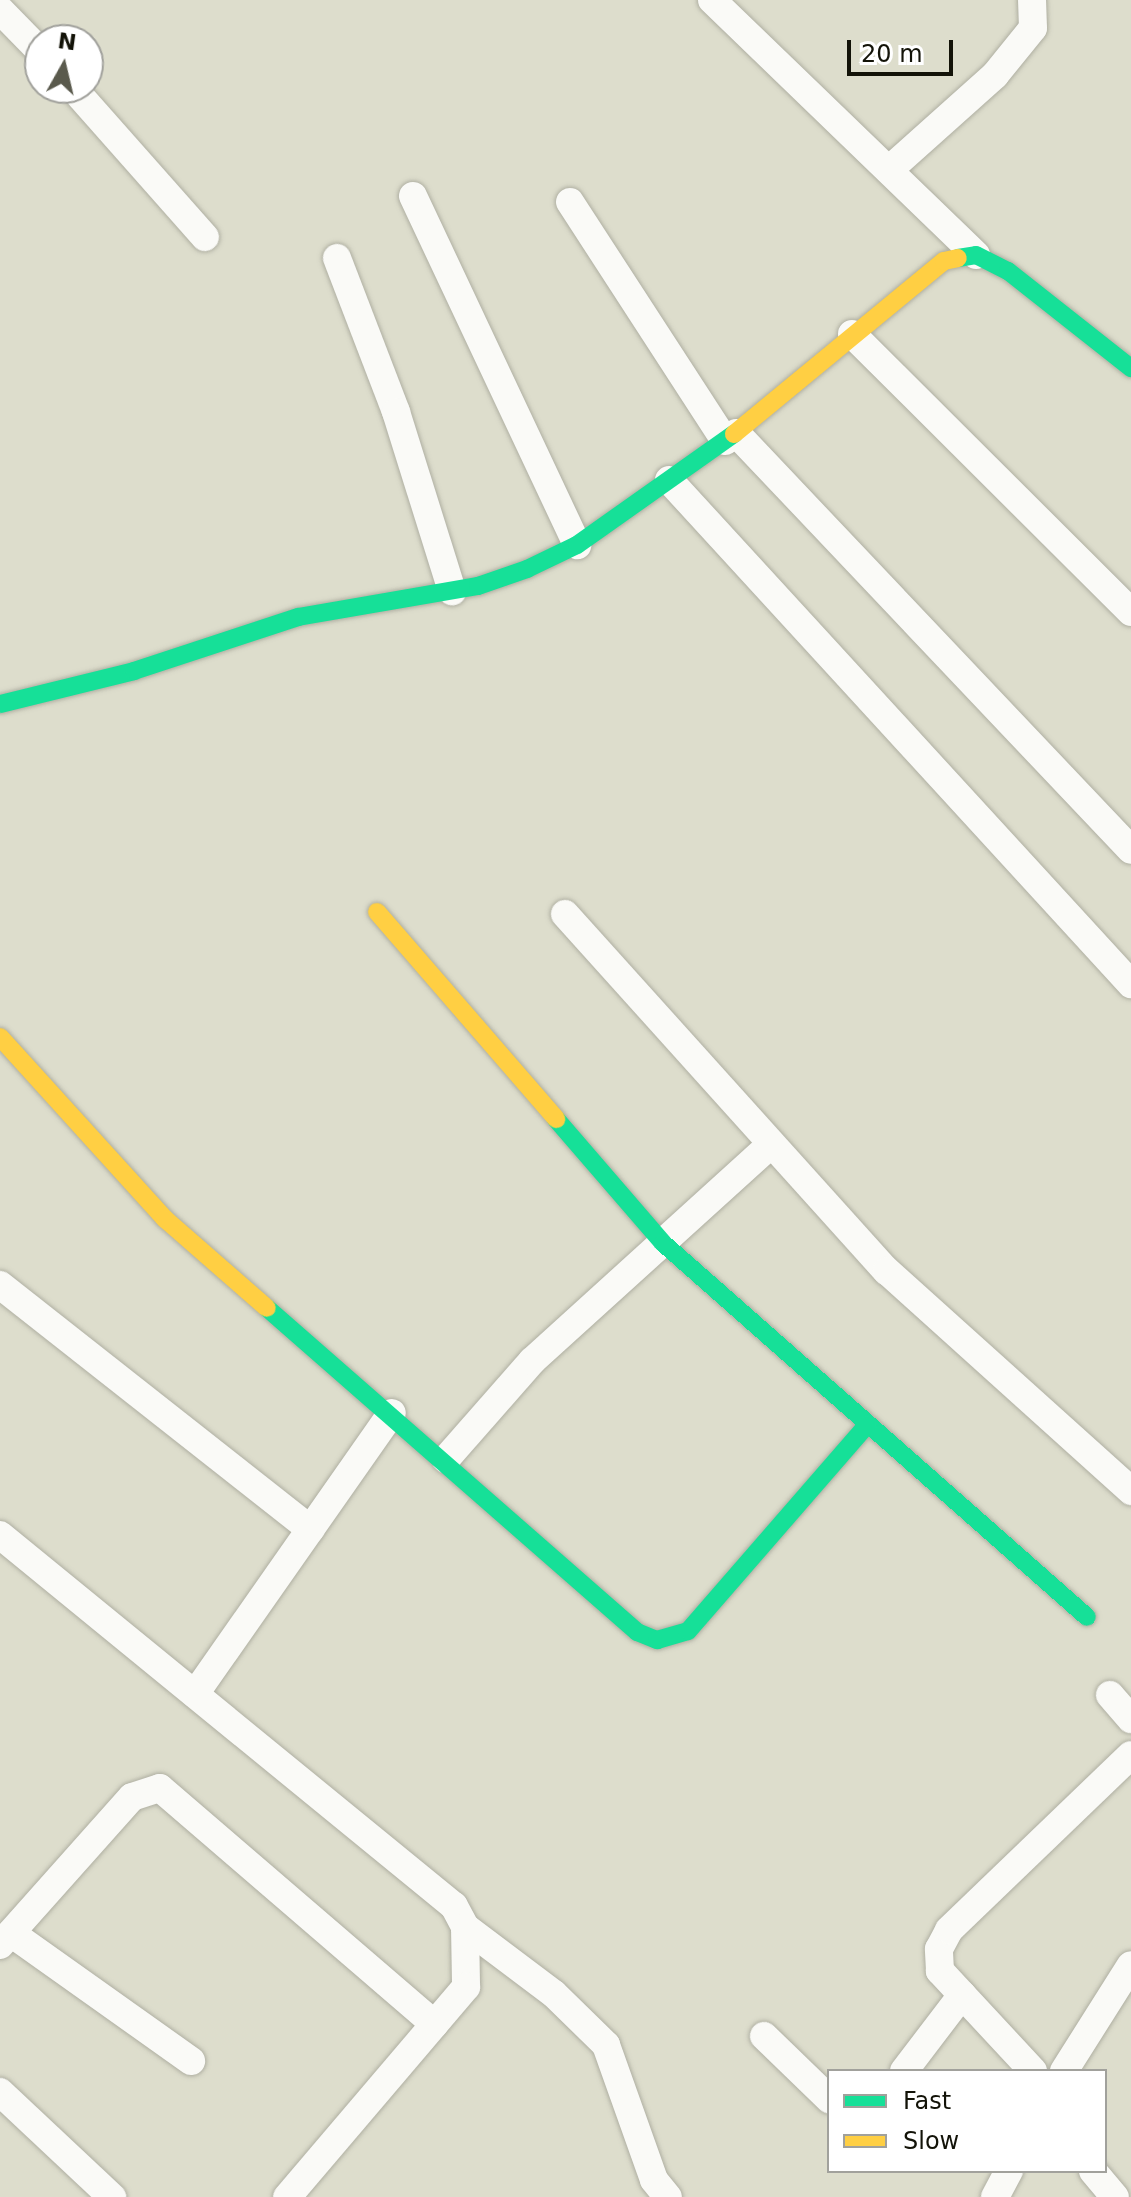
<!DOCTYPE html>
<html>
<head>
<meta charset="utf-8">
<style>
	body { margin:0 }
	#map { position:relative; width:1131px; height:2197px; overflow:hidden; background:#ddc; font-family:"DejaVu Sans",sans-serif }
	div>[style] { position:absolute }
	.roads { filter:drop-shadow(0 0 2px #afafa2) drop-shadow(0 0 2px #afafa2) }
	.street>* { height:28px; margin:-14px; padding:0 14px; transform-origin:14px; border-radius:14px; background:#fafaf7 }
	.fast>* { height:18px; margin:-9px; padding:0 9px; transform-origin:9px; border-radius:9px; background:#16e098 }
	.slow>* { height:18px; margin:-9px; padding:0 9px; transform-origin:9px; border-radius:9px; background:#ffcf43 }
	span { translate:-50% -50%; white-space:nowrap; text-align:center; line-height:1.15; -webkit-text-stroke:8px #fff; paint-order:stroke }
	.legend { position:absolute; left:827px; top:2069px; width:280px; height:104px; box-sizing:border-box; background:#fff; border:2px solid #a1a19c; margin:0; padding:10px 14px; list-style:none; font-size:24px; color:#131308 }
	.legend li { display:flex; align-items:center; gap:16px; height:40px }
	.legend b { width:40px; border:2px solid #a1a19c }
	.north { position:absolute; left:24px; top:24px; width:80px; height:80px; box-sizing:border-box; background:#fff; border:2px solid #a1a19c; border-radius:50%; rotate:8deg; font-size:22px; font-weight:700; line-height:32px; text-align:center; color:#131308 }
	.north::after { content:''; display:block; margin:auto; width:28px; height:36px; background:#5a5a4d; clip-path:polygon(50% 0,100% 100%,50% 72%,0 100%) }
	.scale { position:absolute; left:847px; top:40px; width:106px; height:36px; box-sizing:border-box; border:4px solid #131308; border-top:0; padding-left:10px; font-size:24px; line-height:28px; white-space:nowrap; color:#131308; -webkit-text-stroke:6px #fff; paint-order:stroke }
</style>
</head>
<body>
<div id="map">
	<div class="roads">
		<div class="street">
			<i style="left:712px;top:0;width:367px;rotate:44deg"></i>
			<i style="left:0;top:10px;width:57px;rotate:45.7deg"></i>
			<i style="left:73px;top:88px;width:199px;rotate:48.5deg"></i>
			<i style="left:890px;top:169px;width:141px;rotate:-41.8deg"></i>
			<i style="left:995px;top:75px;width:60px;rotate:-51deg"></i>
			<i style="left:1033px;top:28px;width:28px;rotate:-92deg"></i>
			<i style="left:413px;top:196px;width:386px;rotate:64.8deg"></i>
			<i style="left:570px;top:202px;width:285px;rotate:57deg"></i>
			<i style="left:337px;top:258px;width:165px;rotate:69deg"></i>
			<i style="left:396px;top:412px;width:188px;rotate:72.6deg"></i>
			<i style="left:852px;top:334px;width:394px;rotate:44.9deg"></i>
			<i style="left:736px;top:433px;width:574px;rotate:46.55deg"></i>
			<i style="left:669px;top:480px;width:684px;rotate:47.49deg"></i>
			<i style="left:565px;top:914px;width:481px;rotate:48deg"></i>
			<i style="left:887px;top:1271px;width:329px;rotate:42deg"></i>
			<i style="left:0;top:1285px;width:395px;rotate:38.2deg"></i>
			<i style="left:446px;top:1459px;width:130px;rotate:-48.7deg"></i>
			<i style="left:532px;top:1361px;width:321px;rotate:-42.2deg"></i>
			<i style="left:0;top:1535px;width:586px;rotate:39.26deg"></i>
			<i style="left:454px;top:1906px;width:24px;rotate:62deg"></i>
			<i style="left:465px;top:1927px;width:60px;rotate:89deg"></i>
			<i style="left:466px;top:1987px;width:276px;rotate:130.4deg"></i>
			<i style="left:195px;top:1694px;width:343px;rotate:-55deg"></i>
			<i style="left:1110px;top:1695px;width:32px;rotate:49deg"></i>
			<i style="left:465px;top:1927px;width:111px;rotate:37deg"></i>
			<i style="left:554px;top:1994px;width:73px;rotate:44.4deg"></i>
			<i style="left:606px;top:2045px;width:143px;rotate:70.4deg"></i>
			<i style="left:654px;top:2180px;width:22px;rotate:51deg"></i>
			<i style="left:11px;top:1933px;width:221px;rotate:35.4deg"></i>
			<i style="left:0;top:1945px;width:198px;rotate:-48.3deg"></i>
			<i style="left:132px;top:1797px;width:29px;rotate:-18deg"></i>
			<i style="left:160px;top:1788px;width:362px;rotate:40.7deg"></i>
			<i style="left:764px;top:2036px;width:91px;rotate:44.1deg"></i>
			<i style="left:904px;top:2071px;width:96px;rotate:-52.7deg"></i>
			<i style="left:1033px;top:2071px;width:137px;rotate:-132.9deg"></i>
			<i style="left:940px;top:1971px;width:22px;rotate:-93deg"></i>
			<i style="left:939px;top:1949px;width:21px;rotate:-62deg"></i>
			<i style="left:949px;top:1930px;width:252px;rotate:-43.9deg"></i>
			<i style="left:1064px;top:2071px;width:125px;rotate:-57.7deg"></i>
			<i style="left:0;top:2092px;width:154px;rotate:43.2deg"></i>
			<i style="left:1093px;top:2171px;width:34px;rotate:50deg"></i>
			<i style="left:995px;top:2197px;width:30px;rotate:-62deg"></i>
		</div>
		<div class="fast">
			<i style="left:958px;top:258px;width:18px;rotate:-9deg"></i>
			<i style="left:976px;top:255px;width:36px;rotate:27deg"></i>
			<i style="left:1008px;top:271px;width:157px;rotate:38.3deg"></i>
			<i style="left:0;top:704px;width:138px;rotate:-13.8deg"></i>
			<i style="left:134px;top:671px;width:173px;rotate:-18.2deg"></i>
			<i style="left:298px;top:617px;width:183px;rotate:-9.8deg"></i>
			<i style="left:478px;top:586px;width:52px;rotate:-19.1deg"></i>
			<i style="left:527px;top:569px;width:55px;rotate:-25.6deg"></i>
			<i style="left:577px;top:545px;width:192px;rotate:-35.3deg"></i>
			<i style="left:556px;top:1119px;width:164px;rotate:49.2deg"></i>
			<i style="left:663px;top:1243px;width:565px;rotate:41.41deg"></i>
			<i style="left:267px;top:1308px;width:492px;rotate:41.2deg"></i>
			<i style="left:637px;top:1632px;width:22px;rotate:22deg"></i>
			<i style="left:657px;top:1640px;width:32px;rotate:-16deg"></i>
			<i style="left:688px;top:1631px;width:274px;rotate:-49deg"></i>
		</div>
		<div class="slow">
			<i style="left:734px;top:434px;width:272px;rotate:-39.5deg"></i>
			<i style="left:944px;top:261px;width:14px;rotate:-12deg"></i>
			<i style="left:377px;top:912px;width:274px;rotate:49.1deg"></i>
			<i style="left:0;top:1037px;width:246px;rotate:47.8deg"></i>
			<i style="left:165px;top:1219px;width:135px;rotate:41.1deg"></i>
		</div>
	</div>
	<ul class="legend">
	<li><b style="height:10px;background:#16e098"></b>Fast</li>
	<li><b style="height:10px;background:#ffcf43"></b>Slow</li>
	</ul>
	<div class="north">N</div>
	<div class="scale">20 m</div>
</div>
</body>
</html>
